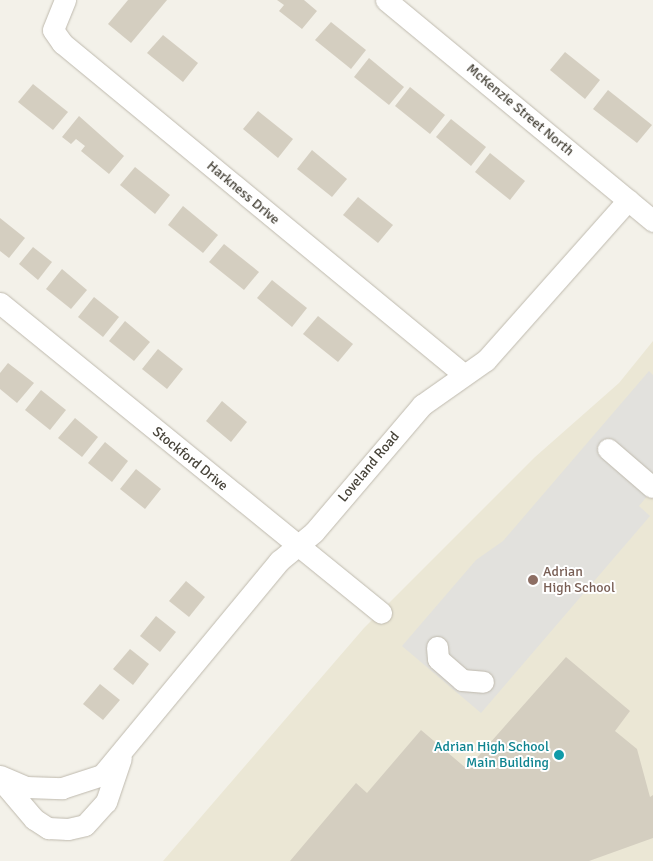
<!DOCTYPE html>
<html>
<head>
<meta charset="utf-8">
<style>
	body { margin:0 }
	#map { position:relative; width:653px; height:861px; overflow:hidden; background:#f3f1e9; font-family:Signika,sans-serif }
	div>[style] { position:absolute }
	.education>* { inset:0; background:#ebe7d5 }
	.parking>* { inset:0; background:#e2e1dd }
	.building>* { inset:0; background:#d4cec0 }
	.roads { filter:drop-shadow(0 0 1px #beb9ad) drop-shadow(0 0 1px #beb9ad) }
	.minor>* { height:21px; margin:-10.5px; padding:0 10.5px; transform-origin:10.5px; border-radius:10.5px; background:#fff }
	.dots>* { width:14px; height:14px; translate:-50% -50%; box-sizing:border-box; border:2px solid #fff; border-radius:50% }
	span { translate:-50% -50%; white-space:nowrap; text-align:center; line-height:1.15; -webkit-text-stroke:4px #fff; paint-order:stroke }
	.street-label { font-size:14px; color:#464238 }
	.education-label { font-size:14px; color:#785e54 }
	.left { translate:0 -50%; text-align:left }
	.culture-label { font-size:14px; color:#0d838f }
	.right { translate:-100% -50%; text-align:right }
</style>
</head>
<body>
<div id="map">
	<div class="education">
		<i style="clip-path:polygon(653px 341px,653px 861px,163px 861px,364px 628px,535px 457px,619px 383px)"></i>
	</div>
	<div class="parking">
		<i style="clip-path:polygon(649px 371px,653px 375px,653px 498px,649px 494px,639px 506px,650px 516px,481px 713px,402px 646px,476px 560px,503px 541px)"></i>
	</div>
	<div class="building">
		<i style="clip-path:polygon(128px 0,167px 0,131px 43px,108px 24px)"></i>
		<i style="clip-path:polygon(277px 0,304px 0,317px 11px,302px 29px,279px 11px,284px 5px)"></i>
		<i style="clip-path:polygon(331px 22px,366px 50px,351px 69px,315px 40px)"></i>
		<i style="clip-path:polygon(163px 35px,198px 63px,183px 82px,147px 53px)"></i>
		<i style="clip-path:polygon(565px 52px,600px 80px,585px 99px,550px 70px)"></i>
		<i style="clip-path:polygon(369px 58px,404px 87px,389px 105px,354px 77px)"></i>
		<i style="clip-path:polygon(33px 84px,68px 112px,53px 130px,18px 102px)"></i>
		<i style="clip-path:polygon(410px 87px,445px 115px,430px 134px,395px 106px)"></i>
		<i style="clip-path:polygon(608px 90px,652px 125px,637px 143px,593px 109px)"></i>
		<i style="clip-path:polygon(258px 111px,293px 139px,278px 158px,243px 129px)"></i>
		<i style="clip-path:polygon(79px 116px,124px 156px,109px 174px,81px 151px,85px 146px,76px 139px,71px 144px,62px 137px)"></i>
		<i style="clip-path:polygon(451px 119px,486px 147px,471px 166px,436px 137px)"></i>
		<i style="clip-path:polygon(312px 150px,347px 179px,332px 197px,297px 169px)"></i>
		<i style="clip-path:polygon(490px 153px,525px 181px,510px 200px,475px 172px)"></i>
		<i style="clip-path:polygon(135px 167px,170px 195px,155px 214px,120px 185px)"></i>
		<i style="clip-path:polygon(358px 197px,393px 225px,378px 243px,343px 215px)"></i>
		<i style="clip-path:polygon(183px 206px,218px 235px,203px 253px,168px 225px)"></i>
		<i style="clip-path:polygon(0 218px,25px 238px,9px 258px,0 251px)"></i>
		<i style="clip-path:polygon(224px 244px,259px 272px,244px 290px,209px 262px)"></i>
		<i style="clip-path:polygon(33px 247px,52px 262px,38px 280px,19px 264px)"></i>
		<i style="clip-path:polygon(62px 269px,87px 290px,71px 309px,46px 289px)"></i>
		<i style="clip-path:polygon(272px 280px,307px 308px,292px 327px,257px 298px)"></i>
		<i style="clip-path:polygon(94px 297px,119px 317px,103px 337px,78px 317px)"></i>
		<i style="clip-path:polygon(318px 316px,353px 344px,338px 362px,303px 334px)"></i>
		<i style="clip-path:polygon(125px 321px,150px 342px,134px 361px,109px 341px)"></i>
		<i style="clip-path:polygon(158px 349px,183px 369px,167px 389px,142px 369px)"></i>
		<i style="clip-path:polygon(8px 363px,34px 383px,17px 403px,0 389px,0 373px)"></i>
		<i style="clip-path:polygon(41px 390px,66px 410px,50px 430px,25px 410px)"></i>
		<i style="clip-path:polygon(222px 401px,247px 422px,231px 442px,206px 421px)"></i>
		<i style="clip-path:polygon(75px 418px,98px 437px,82px 457px,58px 438px)"></i>
		<i style="clip-path:polygon(105px 442px,128px 461px,112px 482px,88px 463px)"></i>
		<i style="clip-path:polygon(136px 469px,161px 489px,145px 509px,120px 489px)"></i>
		<i style="clip-path:polygon(186px 581px,205px 597px,189px 617px,169px 601px)"></i>
		<i style="clip-path:polygon(156px 616px,176px 632px,160px 652px,140px 636px)"></i>
		<i style="clip-path:polygon(130px 649px,149px 664px,133px 685px,113px 669px)"></i>
		<i style="clip-path:polygon(566px 657px,630px 711px,615px 731px,637px 749px,650px 797px,653px 795px,653px 838px,589px 861px,290px 861px,356px 783px,367px 793px,421px 730px,467px 769px)"></i>
		<i style="clip-path:polygon(100px 684px,120px 700px,103px 720px,83px 704px)"></i>
	</div>
	<div class="roads">
		<div class="minor">
			<i style="left:65px;top:0;width:32px;rotate:112deg"></i>
			<i style="left:53px;top:30px;width:16px;rotate:55deg"></i>
			<i style="left:62px;top:43px;width:519px;rotate:39.52deg"></i>
			<i style="left:386px;top:0;width:347px;rotate:39.6deg"></i>
			<i style="left:0;top:303px;width:491px;rotate:39.1deg"></i>
			<i style="left:608px;top:449px;width:58px;rotate:40.8deg"></i>
			<i style="left:437px;top:647px;width:12px;rotate:85deg"></i>
			<i style="left:438px;top:659px;width:32px;rotate:41deg"></i>
			<i style="left:462px;top:680px;width:21px;rotate:5deg"></i>
			<i style="left:0;top:776px;width:28px;rotate:23deg"></i>
			<i style="left:26px;top:787px;width:36px;rotate:2deg"></i>
			<i style="left:62px;top:788px;width:42px;rotate:-18deg"></i>
			<i style="left:102px;top:775px;width:278px;rotate:-50.4deg"></i>
			<i style="left:279px;top:561px;width:45px;rotate:-39.6deg"></i>
			<i style="left:314px;top:532px;width:167px;rotate:-49.6deg"></i>
			<i style="left:422px;top:405px;width:78px;rotate:-35.1deg"></i>
			<i style="left:486px;top:360px;width:214px;rotate:-48.4deg"></i>
			<i style="left:0;top:779px;width:52px;rotate:49.6deg"></i>
			<i style="left:34px;top:819px;width:17px;rotate:33deg"></i>
			<i style="left:48px;top:828px;width:20px;rotate:3deg"></i>
			<i style="left:68px;top:829px;width:17px;rotate:-13deg"></i>
			<i style="left:85px;top:825px;width:31px;rotate:-48deg"></i>
			<i style="left:106px;top:802px;width:46px;rotate:-71.2deg"></i>
		</div>
	</div>
	<div class="dots">
		<i style="left:533px;top:580px;background:#8d6e63"></i>
		<i style="left:559px;top:755px;background:#0f9aa8"></i>
	</div>
	<div class="street-label">
		<span style="left:520px;top:110px;rotate:40deg">McKenzie Street North</span>
		<span style="left:243px;top:193px;rotate:40deg">Harkness Drive</span>
		<span style="left:190px;top:459px;rotate:39deg">Stockford Drive</span>
		<span style="left:369px;top:467px;rotate:-50deg">Loveland Road</span>
	</div>
	<div class="education-label">
		<span class="left" style="left:543px;top:580px">Adrian<br>High School</span>
	</div>
	<div class="culture-label">
		<span class="right" style="left:549px;top:755px">Adrian High School<br>Main Building</span>
	</div>
</div>
</body>
</html>
